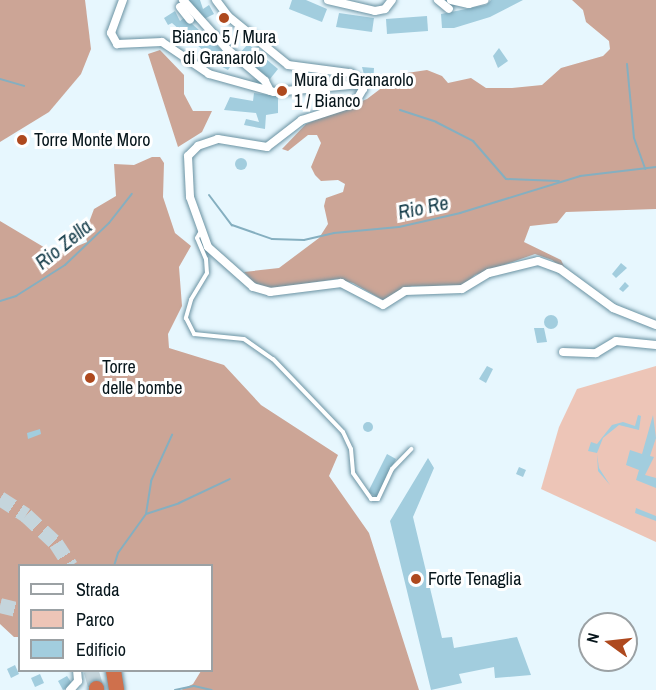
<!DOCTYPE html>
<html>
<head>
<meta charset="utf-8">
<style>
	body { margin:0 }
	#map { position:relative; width:656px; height:690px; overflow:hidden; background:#e7f7fe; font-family:"Archivo Narrow",sans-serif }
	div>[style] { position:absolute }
	.green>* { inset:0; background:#edc5b7 }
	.forest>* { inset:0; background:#cca596 }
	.stream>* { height:2px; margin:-1px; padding:0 1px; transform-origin:1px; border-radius:1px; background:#85afc0 }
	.building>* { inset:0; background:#a2cdde }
	.round { border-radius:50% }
	.motorway-tunnel>* { height:15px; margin-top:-7.5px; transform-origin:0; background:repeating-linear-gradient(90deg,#c5d5dc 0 15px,transparent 0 23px) }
	.roads { filter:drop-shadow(0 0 2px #6a92a2) drop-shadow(0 0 2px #6a92a2) }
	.service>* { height:4px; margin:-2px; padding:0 2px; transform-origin:2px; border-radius:2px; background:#fff }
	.minor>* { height:8px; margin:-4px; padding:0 4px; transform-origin:4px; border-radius:4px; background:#fff }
	.motorway>* { height:15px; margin:-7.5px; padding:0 7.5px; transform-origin:7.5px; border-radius:7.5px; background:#cf704c }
	.dots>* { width:16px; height:16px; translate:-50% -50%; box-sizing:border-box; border:3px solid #fff; border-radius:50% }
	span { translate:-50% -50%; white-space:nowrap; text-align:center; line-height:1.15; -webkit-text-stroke:6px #fff; paint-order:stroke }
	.poi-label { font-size:18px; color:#06151b }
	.left { translate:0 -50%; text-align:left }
	.water-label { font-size:20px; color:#153c49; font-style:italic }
	.legend { position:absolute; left:18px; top:564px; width:195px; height:108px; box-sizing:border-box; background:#fff; border:2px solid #9ba1a4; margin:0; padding:8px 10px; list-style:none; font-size:18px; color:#06151b }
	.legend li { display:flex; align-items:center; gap:12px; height:30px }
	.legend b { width:30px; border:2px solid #9ba1a4 }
	.north { position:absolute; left:578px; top:612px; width:60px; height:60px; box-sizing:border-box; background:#fff; border:2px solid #9ba1a4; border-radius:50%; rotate:285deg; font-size:16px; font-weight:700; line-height:24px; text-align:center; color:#06151b }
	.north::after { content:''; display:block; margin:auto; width:21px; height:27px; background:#ae491e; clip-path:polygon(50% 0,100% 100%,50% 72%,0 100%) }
</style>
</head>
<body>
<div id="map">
	<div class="green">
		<i style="clip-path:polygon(656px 366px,656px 542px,541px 489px,559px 427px,577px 389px)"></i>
	</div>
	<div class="forest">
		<i style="clip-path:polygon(0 0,85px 0,91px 49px,81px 74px,49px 112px,0 142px)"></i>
		<i style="clip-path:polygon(572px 0,656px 0,656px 209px,566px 212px,557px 223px,530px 226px,524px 242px,561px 260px,567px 272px,552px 260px,535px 254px,475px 275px,462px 286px,412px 286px,383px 300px,353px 283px,337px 279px,268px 289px,253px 282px,244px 272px,279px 268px,319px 238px,328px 224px,324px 206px,326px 198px,343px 192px,345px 184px,338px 180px,321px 181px,315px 175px,311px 167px,321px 143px,317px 135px,308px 135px,288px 151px,282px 149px,306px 124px,367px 99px,400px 74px,427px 70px,442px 76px,448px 83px,471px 78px,486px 88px,512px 88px,542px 85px,561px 68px,603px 56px,610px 49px,609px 41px,586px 22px,583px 10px)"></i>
		<i style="clip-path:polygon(160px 50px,184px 75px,184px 94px,193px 111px,212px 111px,202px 132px,178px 147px,148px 54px)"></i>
		<i style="clip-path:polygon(152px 157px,160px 157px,164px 163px,163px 197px,175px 233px,191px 246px,179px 267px,182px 306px,168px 334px,169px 348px,224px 365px,261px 405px,338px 455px,329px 476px,369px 533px,419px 690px,181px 690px,193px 684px,201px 671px,212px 670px,212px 566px,20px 566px,19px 637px,14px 637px,0 624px,0 221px,52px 252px,68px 250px,87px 242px,85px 233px,94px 209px,116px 196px,114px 164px,134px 165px)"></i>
	</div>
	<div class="stream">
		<i style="left:627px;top:64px;width:74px;rotate:84.6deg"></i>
		<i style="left:634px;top:138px;width:33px;rotate:70deg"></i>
		<i style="left:0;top:79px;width:25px;rotate:16deg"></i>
		<i style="left:400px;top:110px;width:38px;rotate:18deg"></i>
		<i style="left:436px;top:122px;width:42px;rotate:27.2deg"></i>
		<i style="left:473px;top:141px;width:50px;rotate:49deg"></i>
		<i style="left:506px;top:179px;width:53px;rotate:2.2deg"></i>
		<i style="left:209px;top:195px;width:38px;rotate:53deg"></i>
		<i style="left:232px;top:225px;width:42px;rotate:19.3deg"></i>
		<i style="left:272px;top:239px;width:32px;rotate:2deg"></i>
		<i style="left:304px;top:240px;width:31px;rotate:-13deg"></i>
		<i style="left:334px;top:233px;width:65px;rotate:-5.3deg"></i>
		<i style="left:399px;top:227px;width:63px;rotate:-12.9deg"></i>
		<i style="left:460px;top:213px;width:126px;rotate:-17.1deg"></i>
		<i style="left:580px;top:176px;width:77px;rotate:-6.8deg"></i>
		<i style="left:0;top:301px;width:17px;rotate:-17deg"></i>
		<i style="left:16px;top:296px;width:58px;rotate:-32.3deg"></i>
		<i style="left:65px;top:265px;width:61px;rotate:-43.7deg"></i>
		<i style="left:109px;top:223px;width:37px;rotate:-52deg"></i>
		<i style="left:146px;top:514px;width:33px;rotate:-81deg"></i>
		<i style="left:151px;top:481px;width:51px;rotate:-65.5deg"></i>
		<i style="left:114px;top:566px;width:14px;rotate:-73deg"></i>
		<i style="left:118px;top:553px;width:48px;rotate:-54.3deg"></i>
		<i style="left:146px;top:514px;width:35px;rotate:-18deg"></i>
		<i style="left:179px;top:503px;width:56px;rotate:-25.2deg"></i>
		<i style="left:175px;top:690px;width:19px;rotate:-12deg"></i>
		<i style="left:194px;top:686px;width:18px;rotate:13deg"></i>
	</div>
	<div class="building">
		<i style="clip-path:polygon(187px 0,200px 0,203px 9px,209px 5px,214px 14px,202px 20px)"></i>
		<i style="clip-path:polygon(292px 0,306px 0,327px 9px,322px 22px,289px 9px)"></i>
		<i style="clip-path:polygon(491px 0,523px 0,490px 17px,454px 28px,442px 28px,441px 14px,486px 5px)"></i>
		<i style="clip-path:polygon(175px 11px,180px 21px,184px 18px,191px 23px,234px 61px,228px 70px,209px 60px,205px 52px,172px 23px,168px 25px,164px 18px)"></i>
		<i style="clip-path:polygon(339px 13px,374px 18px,372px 32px,336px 27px)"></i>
		<i style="clip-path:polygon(427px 16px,428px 31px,387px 34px,386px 19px)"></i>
		<i style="clip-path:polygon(248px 44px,278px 69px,270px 79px,239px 54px)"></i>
		<i style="clip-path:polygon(499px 48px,508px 61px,498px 68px,493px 56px)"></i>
		<i style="clip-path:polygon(362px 67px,374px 68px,373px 83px,366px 82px)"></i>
		<i style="clip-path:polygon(254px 93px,278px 96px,278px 113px,266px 115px,265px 129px,244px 125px,246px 119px,259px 122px,256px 113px,224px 110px,230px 97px,253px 101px)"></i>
		<i class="round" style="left:15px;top:133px;width:14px;height:14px"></i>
		<i class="round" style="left:235px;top:158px;width:12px;height:12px"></i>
		<i style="clip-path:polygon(621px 263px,627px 268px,616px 278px,612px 274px)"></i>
		<i style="clip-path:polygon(625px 282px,629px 286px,623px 292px,619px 289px)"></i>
		<i class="round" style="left:544px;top:315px;width:14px;height:14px"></i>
		<i style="clip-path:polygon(534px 328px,544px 328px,547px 342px,537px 343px)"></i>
		<i style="clip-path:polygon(487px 366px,493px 369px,486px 383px,479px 379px)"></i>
		<i style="clip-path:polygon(92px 374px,95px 380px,93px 386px,86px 380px)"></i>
		<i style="clip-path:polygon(638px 415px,641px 416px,639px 430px,619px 425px,603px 438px,597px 453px,588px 451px,591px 442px,597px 444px,612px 425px,623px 422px,635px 426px)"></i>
		<i style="clip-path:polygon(653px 415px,656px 438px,650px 456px,654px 457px,645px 475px,656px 478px,656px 488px,636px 480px,639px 470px,626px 465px,630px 450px,642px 454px)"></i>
		<i class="round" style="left:363px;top:422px;width:10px;height:10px"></i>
		<i style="clip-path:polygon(40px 429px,41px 434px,28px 439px,27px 433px)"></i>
		<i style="clip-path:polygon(387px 454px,396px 459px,377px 497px,368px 492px)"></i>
		<i style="clip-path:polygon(597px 454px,599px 468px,610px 485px,598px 471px)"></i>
		<i style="clip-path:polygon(428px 458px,434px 468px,413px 517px,442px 638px,452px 637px,454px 648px,517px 637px,531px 675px,495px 678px,494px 667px,459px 674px,462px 683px,431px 690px,390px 521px)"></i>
		<i style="clip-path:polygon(519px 467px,526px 470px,523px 477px,516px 474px)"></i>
		<i style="clip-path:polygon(636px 508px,656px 516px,656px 521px,635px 513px)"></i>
		<i style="clip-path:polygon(15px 665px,19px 674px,11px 678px,7px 669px)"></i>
		<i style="clip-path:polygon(40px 674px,44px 683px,35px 687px,31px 678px)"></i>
		<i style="clip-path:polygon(67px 676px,73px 685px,63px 690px,58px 681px)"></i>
	</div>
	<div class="motorway-tunnel">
		<i style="left:0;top:498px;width:31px;rotate:33deg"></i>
		<i style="left:26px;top:515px;width:41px;rotate:43deg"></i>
		<i style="left:56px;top:543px;width:27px;rotate:57deg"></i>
		<i style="left:0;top:605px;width:21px;rotate:14deg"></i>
		<i style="left:91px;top:670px;width:19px;rotate:74deg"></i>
	</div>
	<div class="roads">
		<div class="service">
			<i style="left:201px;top:231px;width:8px;rotate:120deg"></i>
			<i style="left:197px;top:238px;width:23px;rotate:67deg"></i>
			<i style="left:206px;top:259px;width:14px;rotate:86deg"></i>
			<i style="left:207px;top:273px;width:31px;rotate:121deg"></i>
			<i style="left:191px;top:300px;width:19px;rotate:106deg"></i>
			<i style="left:186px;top:318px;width:18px;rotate:63deg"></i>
			<i style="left:194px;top:334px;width:50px;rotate:5.7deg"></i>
			<i style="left:244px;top:339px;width:35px;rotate:35deg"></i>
			<i style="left:273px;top:359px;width:101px;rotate:46.2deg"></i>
			<i style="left:343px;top:432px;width:19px;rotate:65deg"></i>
			<i style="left:351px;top:449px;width:24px;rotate:85deg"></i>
			<i style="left:353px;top:473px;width:32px;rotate:55deg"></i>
			<i style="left:371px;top:499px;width:7px"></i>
			<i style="left:378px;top:499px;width:33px;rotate:-65deg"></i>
			<i style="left:392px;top:469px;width:28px;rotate:-46deg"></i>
		</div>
		<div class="minor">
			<i style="left:123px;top:0;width:35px;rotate:110deg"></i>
			<i style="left:111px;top:33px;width:13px;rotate:61deg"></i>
			<i style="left:117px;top:44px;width:45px;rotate:-2.5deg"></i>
			<i style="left:162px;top:42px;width:57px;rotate:34.2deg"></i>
			<i style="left:209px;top:74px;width:67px;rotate:15.5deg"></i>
			<i style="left:274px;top:92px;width:87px;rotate:-5.3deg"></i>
			<i style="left:183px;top:0;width:64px;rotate:48.1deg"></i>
			<i style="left:226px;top:48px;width:51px;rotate:40.2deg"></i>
			<i style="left:265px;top:81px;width:11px;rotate:63deg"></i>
			<i style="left:216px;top:0;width:20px;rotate:53deg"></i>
			<i style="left:228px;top:16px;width:77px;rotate:39.2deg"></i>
			<i style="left:288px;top:65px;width:63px;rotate:7.4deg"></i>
			<i style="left:350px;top:73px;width:11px;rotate:38deg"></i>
			<i style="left:359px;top:80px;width:10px;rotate:66deg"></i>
			<i style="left:363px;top:89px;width:16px;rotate:120deg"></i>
			<i style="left:355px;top:103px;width:56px;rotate:162.2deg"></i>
			<i style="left:302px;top:120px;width:44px;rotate:142.4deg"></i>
			<i style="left:267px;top:147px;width:50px;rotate:-170.7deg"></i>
			<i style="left:218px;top:139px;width:21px;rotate:161deg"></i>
			<i style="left:198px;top:146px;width:14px;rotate:135deg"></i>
			<i style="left:188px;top:156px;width:41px;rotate:87.2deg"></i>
			<i style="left:190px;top:197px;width:53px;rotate:70.2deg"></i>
			<i style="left:208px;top:247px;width:60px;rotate:41.6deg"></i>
			<i style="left:253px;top:287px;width:18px;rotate:16deg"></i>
			<i style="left:270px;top:292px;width:72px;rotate:-7.2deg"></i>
			<i style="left:341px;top:283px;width:47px;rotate:27.6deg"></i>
			<i style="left:383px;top:305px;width:26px;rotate:-32deg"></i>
			<i style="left:405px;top:291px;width:57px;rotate:-2deg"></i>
			<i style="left:462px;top:289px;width:31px;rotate:-31deg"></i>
			<i style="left:489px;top:273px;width:50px;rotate:-13.8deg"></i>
			<i style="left:538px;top:261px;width:23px;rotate:20deg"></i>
			<i style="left:560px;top:269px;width:66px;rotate:36.3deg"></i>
			<i style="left:613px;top:308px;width:46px;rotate:21.6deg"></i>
			<i style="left:328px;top:0;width:48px;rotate:13.2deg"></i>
			<i style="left:375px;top:11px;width:10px;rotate:-11deg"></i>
			<i style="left:385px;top:9px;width:11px;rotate:-52deg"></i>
			<i style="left:438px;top:0;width:14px;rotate:39deg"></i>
			<i style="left:451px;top:0;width:18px;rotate:13deg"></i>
			<i style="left:469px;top:4px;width:16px;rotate:-15deg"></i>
			<i style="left:180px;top:7px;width:16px;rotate:52deg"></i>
			<i style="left:563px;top:352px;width:33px;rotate:2deg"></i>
			<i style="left:596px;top:353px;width:23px;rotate:-31deg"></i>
			<i style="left:616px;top:341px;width:40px;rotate:5.7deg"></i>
			<i style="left:70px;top:690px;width:12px;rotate:-48deg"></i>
			<i style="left:78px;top:681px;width:11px;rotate:-95deg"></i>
		</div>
		<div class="motorway">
			<i style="left:113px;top:670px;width:20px;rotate:81deg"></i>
			<i style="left:96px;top:688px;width:2px;rotate:90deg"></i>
		</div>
	</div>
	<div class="dots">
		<i style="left:224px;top:18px;background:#ae491e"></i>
		<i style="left:282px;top:91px;background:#ae491e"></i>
		<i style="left:22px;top:140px;background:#ae491e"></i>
		<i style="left:90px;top:378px;background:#ae491e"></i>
		<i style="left:416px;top:579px;background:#ae491e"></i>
	</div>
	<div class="poi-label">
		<span style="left:224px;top:48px">Bianco 5 / Mura<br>di Granarolo</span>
		<span class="left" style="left:294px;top:91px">Mura di Granarolo<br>1 / Bianco</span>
		<span class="left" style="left:34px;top:140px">Torre Monte Moro</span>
		<span class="left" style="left:102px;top:378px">Torre<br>delle bombe</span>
		<span class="left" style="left:428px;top:579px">Forte Tenaglia</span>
	</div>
	<div class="water-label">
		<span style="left:423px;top:207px;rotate:-12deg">Rio Re</span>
		<span style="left:63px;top:244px;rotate:-39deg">Rio Zella</span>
	</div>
	<ul class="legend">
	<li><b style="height:8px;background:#fff"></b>Strada</li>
	<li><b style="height:16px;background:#edc5b7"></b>Parco</li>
	<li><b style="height:16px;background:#a2cdde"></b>Edificio</li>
	</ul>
	<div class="north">N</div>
</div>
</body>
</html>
